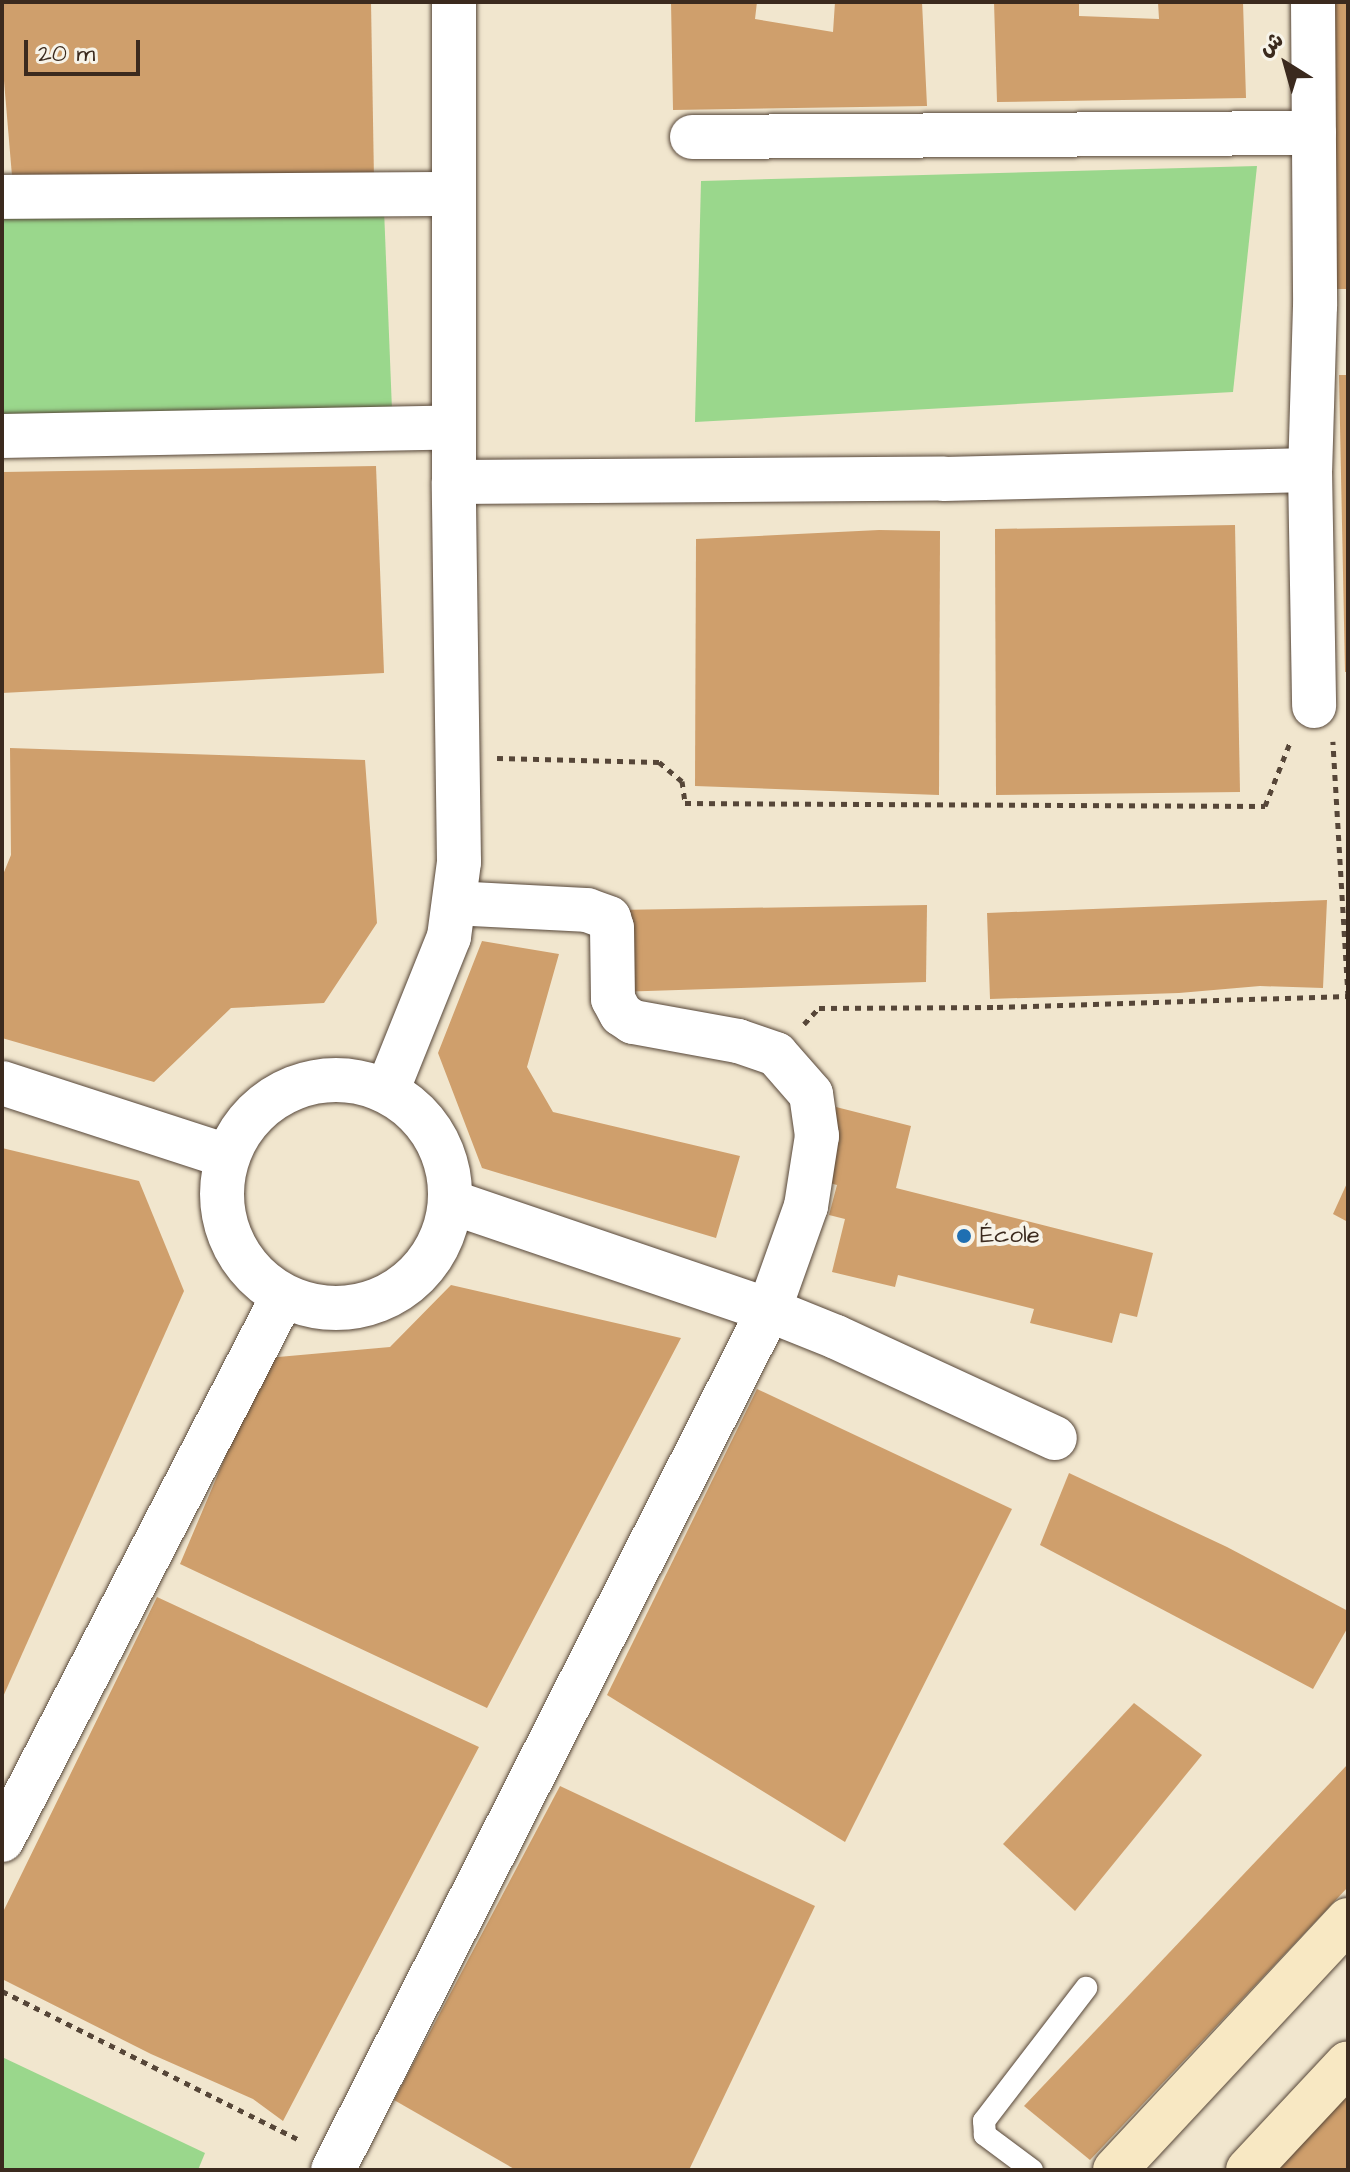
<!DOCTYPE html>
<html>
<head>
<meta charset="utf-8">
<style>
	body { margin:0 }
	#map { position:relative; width:1350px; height:2172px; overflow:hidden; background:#f1e6ce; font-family:"Architects Daughter","Playpen Sans Arabic",sans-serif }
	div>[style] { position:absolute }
	.green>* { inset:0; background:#9ad78c }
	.building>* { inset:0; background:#cf9f6c }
	.path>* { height:5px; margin-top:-2.5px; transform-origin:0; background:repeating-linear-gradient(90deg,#564638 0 6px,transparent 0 12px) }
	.roads { filter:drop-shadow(0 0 2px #564638) drop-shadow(0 0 2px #564638) }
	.lane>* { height:22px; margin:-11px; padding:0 11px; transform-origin:11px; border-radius:11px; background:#fff }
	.street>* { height:44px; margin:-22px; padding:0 22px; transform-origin:22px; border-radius:22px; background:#fff }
	.street>.ring { margin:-22px; padding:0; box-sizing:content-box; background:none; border:44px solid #fff; border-radius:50% }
	.secondary>* { height:44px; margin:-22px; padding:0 22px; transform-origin:22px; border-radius:22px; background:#f8e8c3 }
	.dots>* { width:22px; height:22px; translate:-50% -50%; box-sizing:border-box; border:4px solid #f7f3e8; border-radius:50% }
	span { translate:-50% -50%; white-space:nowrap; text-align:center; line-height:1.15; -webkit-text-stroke:8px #f7f3e8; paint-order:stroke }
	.poi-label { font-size:24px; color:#3b2a1e }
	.left { translate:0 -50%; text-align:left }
	.frame { position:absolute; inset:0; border:4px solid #3b2a1e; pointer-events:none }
	.north { position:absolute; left:1246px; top:24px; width:80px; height:80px; -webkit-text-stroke:6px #f7f3e8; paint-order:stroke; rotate:323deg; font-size:22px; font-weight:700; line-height:32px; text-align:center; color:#3b2a1e }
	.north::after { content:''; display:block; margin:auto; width:28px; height:36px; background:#3b2a1e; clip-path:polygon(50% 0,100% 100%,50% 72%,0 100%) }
	.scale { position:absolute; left:24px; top:40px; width:116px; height:36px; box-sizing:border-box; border:4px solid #3b2a1e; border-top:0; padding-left:10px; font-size:24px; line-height:28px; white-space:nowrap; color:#3b2a1e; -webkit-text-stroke:6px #f7f3e8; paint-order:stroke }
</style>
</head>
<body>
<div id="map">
	<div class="green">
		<i style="clip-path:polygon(1257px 166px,1233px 392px,695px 422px,701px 181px)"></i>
		<i style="clip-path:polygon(2px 209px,384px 209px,393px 435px,2px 443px)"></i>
		<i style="clip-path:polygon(2px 2057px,205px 2153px,198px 2170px,2px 2170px)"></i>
	</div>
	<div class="building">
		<i style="clip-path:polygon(2px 2px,371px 2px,374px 180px,12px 176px,2px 57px)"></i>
		<i style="clip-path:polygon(671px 2px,757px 2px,755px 19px,833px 32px,835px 2px,922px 2px,927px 106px,673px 110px)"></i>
		<i style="clip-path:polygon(994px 2px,1079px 2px,1079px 16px,1159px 19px,1158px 2px,1243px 2px,1246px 98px,997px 102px)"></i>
		<i style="clip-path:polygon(1324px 2px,1348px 2px,1348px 289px,1329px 289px)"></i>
		<i style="clip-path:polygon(1339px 375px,1348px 375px,1348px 672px,1345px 672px)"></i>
		<i style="clip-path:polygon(376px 466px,384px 673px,2px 693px,3px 472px)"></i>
		<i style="clip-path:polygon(1235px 525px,1240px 792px,996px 795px,995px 529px)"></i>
		<i style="clip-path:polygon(879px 530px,940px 531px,939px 795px,695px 786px,696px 539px)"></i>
		<i style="clip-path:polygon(10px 748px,365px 760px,377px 923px,324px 1003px,231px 1008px,154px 1082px,2px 1038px,2px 877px,11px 855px)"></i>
		<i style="clip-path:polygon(1327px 900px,1323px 988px,1260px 986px,1179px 993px,990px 999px,987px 913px)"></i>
		<i style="clip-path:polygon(927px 905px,926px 982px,616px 992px,616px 910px)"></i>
		<i style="clip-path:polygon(482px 941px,559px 954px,527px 1067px,553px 1112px,740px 1156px,716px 1238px,482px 1168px,438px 1053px)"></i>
		<i style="clip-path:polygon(836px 1107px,911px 1126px,896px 1188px,1153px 1253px,1137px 1317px,1120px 1313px,1112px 1343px,1030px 1323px,1034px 1309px,898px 1275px,895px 1287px,832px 1272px,845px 1219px,829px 1215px,837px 1185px,818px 1180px)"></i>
		<i style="clip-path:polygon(2px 1148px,139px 1181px,184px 1291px,2px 1699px)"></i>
		<i style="clip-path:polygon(1348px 1181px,1348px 1222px,1333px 1214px)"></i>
		<i style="clip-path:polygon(451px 1285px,681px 1338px,487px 1708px,180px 1564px,267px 1358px,390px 1347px)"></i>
		<i style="clip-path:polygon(757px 1389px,1012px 1509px,845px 1842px,607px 1695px)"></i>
		<i style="clip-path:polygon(1069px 1473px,1227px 1547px,1348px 1611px,1348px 1627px,1313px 1689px,1040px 1545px)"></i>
		<i style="clip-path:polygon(157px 1597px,479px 1747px,283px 2121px,253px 2099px,151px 2054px,2px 1979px,2px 1914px)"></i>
		<i style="clip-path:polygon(1134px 1703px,1202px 1755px,1075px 1911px,1003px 1844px)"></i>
		<i style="clip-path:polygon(1348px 1764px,1348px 1887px,1090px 2160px,1024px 2106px)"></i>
		<i style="clip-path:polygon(560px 1786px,815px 1906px,689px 2170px,516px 2170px,394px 2100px)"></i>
		<i style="clip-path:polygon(1348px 2091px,1348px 2170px,1265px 2170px)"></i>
	</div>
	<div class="path">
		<i style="left:497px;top:758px;width:162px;rotate:1.4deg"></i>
		<i style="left:659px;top:762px;width:30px;rotate:40deg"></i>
		<i style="left:682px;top:781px;width:22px;rotate:82deg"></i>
		<i style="left:685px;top:803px;width:580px;rotate:0.3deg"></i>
		<i style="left:1265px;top:806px;width:71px;rotate:-68.5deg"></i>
		<i style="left:804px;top:1024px;width:22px;rotate:-47deg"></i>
		<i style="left:819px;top:1008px;width:178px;rotate:-0.3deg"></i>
		<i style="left:997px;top:1007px;width:351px;rotate:-1.8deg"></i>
		<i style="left:1348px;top:996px;width:255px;rotate:-93.4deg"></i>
		<i style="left:2px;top:1991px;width:335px;rotate:26.6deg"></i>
	</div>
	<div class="roads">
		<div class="lane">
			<i style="left:1032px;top:2170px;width:59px;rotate:-143.3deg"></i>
			<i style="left:985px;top:2135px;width:14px;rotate:-94deg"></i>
			<i style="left:984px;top:2121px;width:168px;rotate:-52.5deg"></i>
		</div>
		<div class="street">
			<i style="left:1313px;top:2px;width:304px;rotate:89.6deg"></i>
			<i style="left:1315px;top:306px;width:164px;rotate:91.7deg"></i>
			<i style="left:1310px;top:470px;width:236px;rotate:89deg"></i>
			<i style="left:692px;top:137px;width:622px;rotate:-0.37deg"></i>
			<i style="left:2px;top:197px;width:451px;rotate:-0.4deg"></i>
			<i style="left:2px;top:436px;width:452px;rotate:-1.1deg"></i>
			<i style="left:454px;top:482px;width:490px;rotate:-0.4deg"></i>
			<i style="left:944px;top:479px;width:366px;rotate:-1.4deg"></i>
			<i class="ring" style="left:222px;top:1080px;width:184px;height:184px"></i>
			<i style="left:2px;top:1083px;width:237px;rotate:18deg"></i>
			<i style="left:387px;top:1091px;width:166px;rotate:-68.1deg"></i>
			<i style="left:449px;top:937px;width:76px;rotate:-82.4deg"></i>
			<i style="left:459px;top:862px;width:380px;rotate:-90.8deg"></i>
			<i style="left:454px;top:482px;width:480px;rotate:-90deg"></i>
			<i style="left:451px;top:1202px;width:336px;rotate:18.8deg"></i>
			<i style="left:769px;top:1310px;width:72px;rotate:21.9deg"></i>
			<i style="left:836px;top:1337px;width:241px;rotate:24.8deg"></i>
			<i style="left:2px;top:1840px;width:612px;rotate:-62.68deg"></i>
			<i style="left:333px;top:2170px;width:964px;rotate:-63.12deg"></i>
			<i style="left:769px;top:1310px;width:110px;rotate:-70.4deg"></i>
			<i style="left:806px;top:1206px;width:71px;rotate:-81.1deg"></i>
			<i style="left:817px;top:1136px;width:42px;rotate:-98.1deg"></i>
			<i style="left:811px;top:1094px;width:53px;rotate:-131.2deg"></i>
			<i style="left:776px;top:1054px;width:40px;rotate:-161.1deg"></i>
			<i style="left:738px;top:1041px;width:107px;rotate:-169.7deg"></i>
			<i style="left:633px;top:1022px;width:14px;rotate:-146deg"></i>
			<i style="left:621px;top:1014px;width:17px;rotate:-118deg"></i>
			<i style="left:613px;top:999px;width:71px;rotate:-90.8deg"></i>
			<i style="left:612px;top:928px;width:10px;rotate:-107deg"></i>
			<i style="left:609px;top:918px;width:23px;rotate:-160deg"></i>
			<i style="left:587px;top:910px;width:132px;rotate:-177deg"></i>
		</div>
		<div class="secondary">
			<i style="left:1115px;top:2170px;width:342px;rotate:-47deg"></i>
			<i style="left:1248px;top:2170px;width:146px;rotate:-46.9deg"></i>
		</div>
	</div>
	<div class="dots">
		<i style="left:964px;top:1236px;background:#1f6fb2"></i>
	</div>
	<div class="poi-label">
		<span class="left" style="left:980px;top:1236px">École</span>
	</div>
	<div class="frame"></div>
	<div class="north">ش</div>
	<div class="scale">20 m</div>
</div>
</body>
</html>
